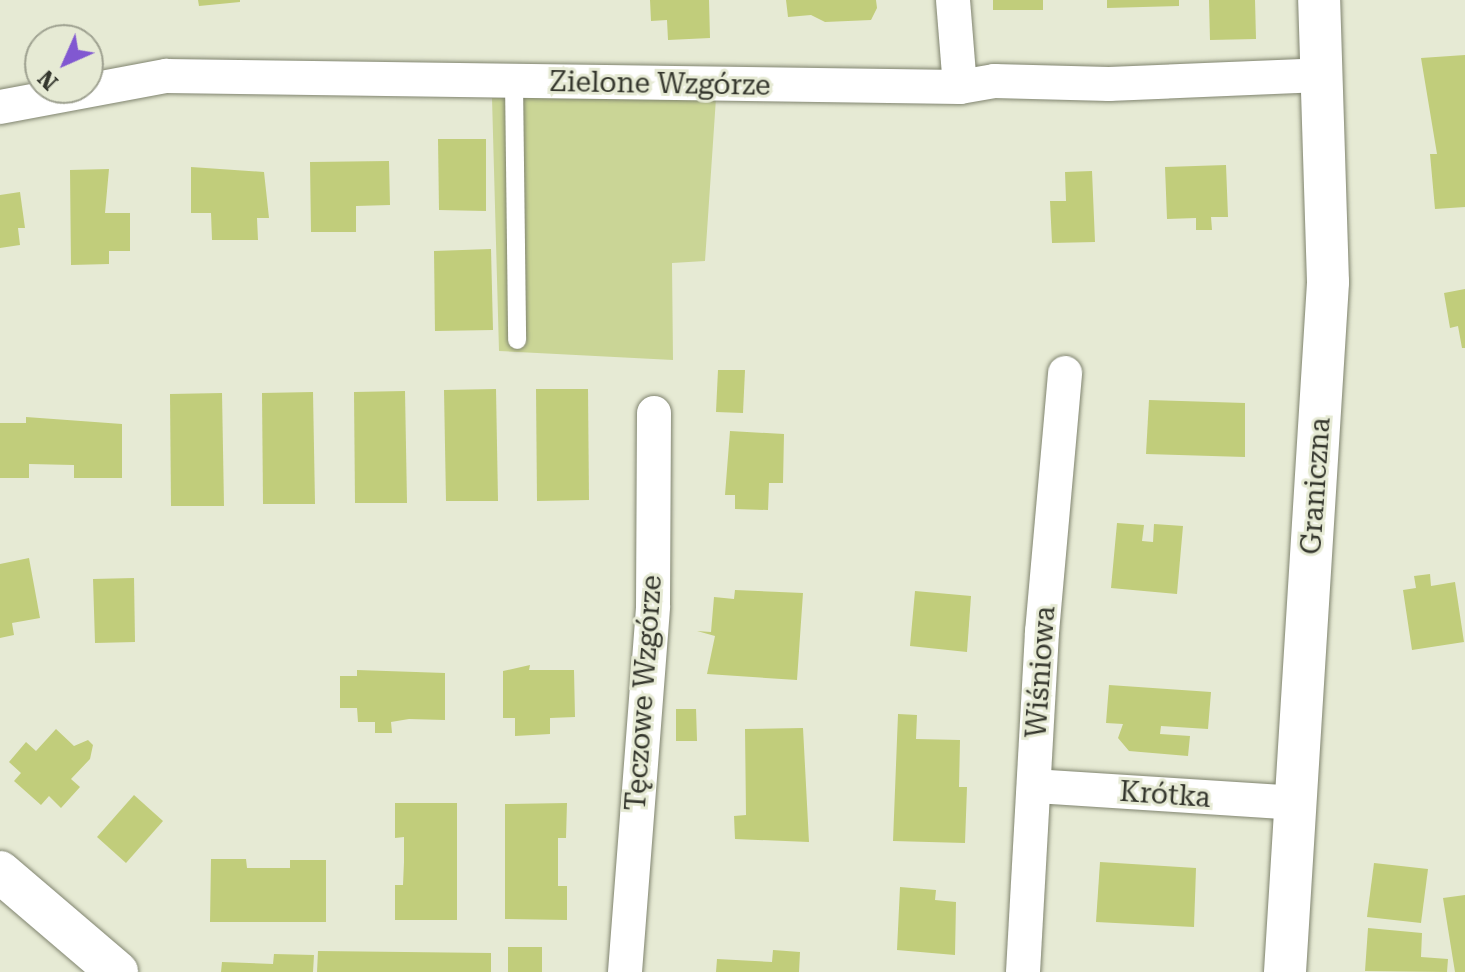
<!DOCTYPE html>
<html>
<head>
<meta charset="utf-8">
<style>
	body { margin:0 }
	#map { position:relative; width:1465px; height:972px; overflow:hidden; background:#e6ead4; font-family:"Roboto Serif",serif }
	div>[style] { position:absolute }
	.green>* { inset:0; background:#cad596 }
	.building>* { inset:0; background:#c1cd7b }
	.roads { filter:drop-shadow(0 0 2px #80846f) drop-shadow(0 0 2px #80846f) }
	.service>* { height:18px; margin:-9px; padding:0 9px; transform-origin:9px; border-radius:9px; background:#fff }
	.minor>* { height:34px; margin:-17px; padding:0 17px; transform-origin:17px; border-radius:17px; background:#fff }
	.tertiary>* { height:42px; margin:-21px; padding:0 21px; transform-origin:21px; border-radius:21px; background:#fff }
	span { translate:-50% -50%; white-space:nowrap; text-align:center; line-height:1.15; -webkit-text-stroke:6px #e6ead4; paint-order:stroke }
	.street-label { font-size:28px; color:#34362d }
	.north { position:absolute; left:24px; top:24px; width:80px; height:80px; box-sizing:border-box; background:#e6ead4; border:2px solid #9fa291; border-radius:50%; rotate:225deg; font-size:22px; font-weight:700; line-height:32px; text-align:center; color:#34362d }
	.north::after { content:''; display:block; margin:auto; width:28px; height:36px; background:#8158d1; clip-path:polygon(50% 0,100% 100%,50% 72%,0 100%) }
</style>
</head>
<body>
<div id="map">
	<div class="green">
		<i style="clip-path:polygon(492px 98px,716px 98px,705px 261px,672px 263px,673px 360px,499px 351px)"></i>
	</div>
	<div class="building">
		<i style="clip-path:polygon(198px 0,240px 0,240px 2px,199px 6px)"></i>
		<i style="clip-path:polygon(650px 0,709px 0,710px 38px,668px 40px,667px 20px,651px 21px)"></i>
		<i style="clip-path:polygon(786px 0,876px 0,877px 8px,871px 20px,825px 22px,811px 15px,788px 17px)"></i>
		<i style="clip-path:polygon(993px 0,1043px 0,1043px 10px,993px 10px)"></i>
		<i style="clip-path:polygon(1107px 0,1179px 0,1179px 6px,1107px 8px)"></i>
		<i style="clip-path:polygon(1209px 0,1255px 0,1256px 39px,1210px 40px)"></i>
		<i style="clip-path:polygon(1465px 55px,1465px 207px,1435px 209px,1430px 154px,1437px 154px,1421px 58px)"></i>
		<i style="clip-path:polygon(438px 139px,486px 139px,486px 211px,439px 210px)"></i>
		<i style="clip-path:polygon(389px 161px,390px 205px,356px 206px,356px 232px,311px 232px,310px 162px)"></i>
		<i style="clip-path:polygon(1226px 165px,1228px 217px,1211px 217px,1212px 230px,1196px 230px,1196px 218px,1167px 219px,1165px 167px)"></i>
		<i style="clip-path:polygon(191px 167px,264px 172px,269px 218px,257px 218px,258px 240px,212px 240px,211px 213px,191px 213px)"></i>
		<i style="clip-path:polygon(109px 169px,105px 213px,130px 213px,130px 251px,109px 251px,109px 264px,71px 265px,70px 170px)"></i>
		<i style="clip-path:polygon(1092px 171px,1095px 242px,1052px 243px,1050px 201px,1066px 201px,1065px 172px)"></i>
		<i style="clip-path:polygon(20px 192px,25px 228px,18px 228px,20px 245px,0 248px,0 195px)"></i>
		<i style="clip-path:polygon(491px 249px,493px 330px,435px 331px,434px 251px)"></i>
		<i style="clip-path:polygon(1465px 289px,1465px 348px,1462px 348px,1458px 326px,1450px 328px,1444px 293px)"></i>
		<i style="clip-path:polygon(718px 370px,745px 370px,743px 413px,716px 412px)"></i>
		<i style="clip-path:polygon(496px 389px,498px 501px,446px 501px,444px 390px)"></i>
		<i style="clip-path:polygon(536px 389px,588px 389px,589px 500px,537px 501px)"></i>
		<i style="clip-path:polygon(405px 391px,407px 503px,355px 503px,354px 392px)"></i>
		<i style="clip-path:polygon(313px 392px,315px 504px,263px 504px,262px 393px)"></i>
		<i style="clip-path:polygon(222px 393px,224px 506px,171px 506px,170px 394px)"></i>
		<i style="clip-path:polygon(1149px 400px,1245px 403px,1245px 457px,1146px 454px)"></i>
		<i style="clip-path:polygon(26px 417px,122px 424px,122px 478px,74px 478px,74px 465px,29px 464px,29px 478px,0 478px,0 423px,26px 423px)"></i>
		<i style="clip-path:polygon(730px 431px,784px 434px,783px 483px,769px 483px,768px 510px,735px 509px,735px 495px,725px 495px)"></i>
		<i style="clip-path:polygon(1117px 523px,1144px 525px,1142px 541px,1153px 542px,1154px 524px,1183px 526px,1177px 594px,1111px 588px)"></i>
		<i style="clip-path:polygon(29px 558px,40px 618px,12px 623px,14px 635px,0 638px,0 564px)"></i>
		<i style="clip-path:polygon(1430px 574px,1431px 586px,1455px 582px,1464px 642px,1412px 650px,1403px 590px,1416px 588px,1414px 576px)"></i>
		<i style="clip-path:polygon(134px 578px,135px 642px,95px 643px,93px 579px)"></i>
		<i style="clip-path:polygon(735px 590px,803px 593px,797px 680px,707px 674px,715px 636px,697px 631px,711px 632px,714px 597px,734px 599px)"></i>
		<i style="clip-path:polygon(915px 591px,971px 596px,967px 652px,910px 646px)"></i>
		<i style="clip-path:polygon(530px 665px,529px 670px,574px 670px,575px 717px,550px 718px,550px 734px,515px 736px,515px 718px,503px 718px,503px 671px)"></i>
		<i style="clip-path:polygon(357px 670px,445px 673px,445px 720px,409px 719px,391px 722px,392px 733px,375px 733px,375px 722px,358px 722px,357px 708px,340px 708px,340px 676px,357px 676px)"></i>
		<i style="clip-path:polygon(1109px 685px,1211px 692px,1208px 729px,1161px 726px,1160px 734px,1190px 736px,1188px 756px,1129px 751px,1118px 738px,1123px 724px,1106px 723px)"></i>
		<i style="clip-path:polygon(676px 709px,696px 709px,697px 741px,676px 741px)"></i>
		<i style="clip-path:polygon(898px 714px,917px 715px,916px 739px,960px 740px,959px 787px,967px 787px,965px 843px,893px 841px)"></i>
		<i style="clip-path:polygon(803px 728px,809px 842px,735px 839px,734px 816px,746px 815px,745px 729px)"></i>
		<i style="clip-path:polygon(56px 729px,74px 746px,88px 740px,93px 745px,90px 759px,71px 779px,80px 787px,61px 808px,49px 796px,41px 805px,14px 781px,21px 773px,9px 762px,26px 742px,36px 751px)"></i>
		<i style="clip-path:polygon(134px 795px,163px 821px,126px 863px,97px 837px)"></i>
		<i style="clip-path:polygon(395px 803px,457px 803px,457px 920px,395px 920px,395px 885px,403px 885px,404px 862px,404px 837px,395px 838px)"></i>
		<i style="clip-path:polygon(567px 803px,566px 838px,558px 838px,558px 886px,567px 886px,567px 920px,505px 919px,505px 804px)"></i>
		<i style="clip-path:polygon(211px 859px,246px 859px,247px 868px,290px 868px,290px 860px,326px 860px,326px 922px,210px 922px)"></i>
		<i style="clip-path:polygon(1100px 862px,1196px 868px,1194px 927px,1096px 922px)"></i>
		<i style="clip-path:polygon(1374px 863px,1428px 869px,1421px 923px,1367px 917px)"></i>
		<i style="clip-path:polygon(900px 887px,936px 890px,935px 900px,956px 902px,955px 955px,897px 950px)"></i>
		<i style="clip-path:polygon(1465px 895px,1465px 972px,1455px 972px,1443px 898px)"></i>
		<i style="clip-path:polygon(1368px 928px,1422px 933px,1421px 957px,1448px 959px,1447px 972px,1365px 971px)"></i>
		<i style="clip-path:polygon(508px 947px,542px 947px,542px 972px,508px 972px)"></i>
		<i style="clip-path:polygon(773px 950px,800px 952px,799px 972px,716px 972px,717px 959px,772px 962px)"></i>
		<i style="clip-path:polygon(318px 951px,491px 953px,491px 972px,317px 972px)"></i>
		<i style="clip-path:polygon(274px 954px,314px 955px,313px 972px,221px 972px,222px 962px,273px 964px)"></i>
	</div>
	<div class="roads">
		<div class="service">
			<i style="left:514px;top:82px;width:258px;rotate:89.3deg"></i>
		</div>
		<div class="minor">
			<i style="left:953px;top:0;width:87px;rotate:85.4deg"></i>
			<i style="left:0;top:107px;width:169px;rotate:-10.6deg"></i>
			<i style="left:166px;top:76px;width:794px;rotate:0.79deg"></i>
			<i style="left:960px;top:87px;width:35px;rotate:-10deg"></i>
			<i style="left:994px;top:81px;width:115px;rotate:1.5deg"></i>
			<i style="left:1109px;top:84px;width:212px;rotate:-2.4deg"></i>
			<i style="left:1034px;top:786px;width:263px;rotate:3.7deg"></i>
			<i style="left:625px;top:972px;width:367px;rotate:-85.6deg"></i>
			<i style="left:653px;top:606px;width:193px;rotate:-89.7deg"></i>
			<i style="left:1023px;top:972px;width:341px;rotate:-86.8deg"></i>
			<i style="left:1042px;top:632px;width:260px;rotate:-84.9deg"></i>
		</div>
		<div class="tertiary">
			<i style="left:0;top:872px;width:154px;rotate:40.5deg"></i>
			<i style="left:1285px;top:972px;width:691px;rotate:-86.43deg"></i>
			<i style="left:1328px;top:282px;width:282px;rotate:-91.8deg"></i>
		</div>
	</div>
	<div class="street-label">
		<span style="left:660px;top:84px;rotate:1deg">Zielone Wzgórze</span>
		<span style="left:1316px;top:486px;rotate:-86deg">Graniczna</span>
		<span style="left:1041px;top:672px;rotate:-86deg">Wiśniowa</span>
		<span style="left:644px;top:693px;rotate:-86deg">Tęczowe Wzgórze</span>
		<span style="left:1165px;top:795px;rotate:4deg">Krótka</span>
	</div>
	<div class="north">N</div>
</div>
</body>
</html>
